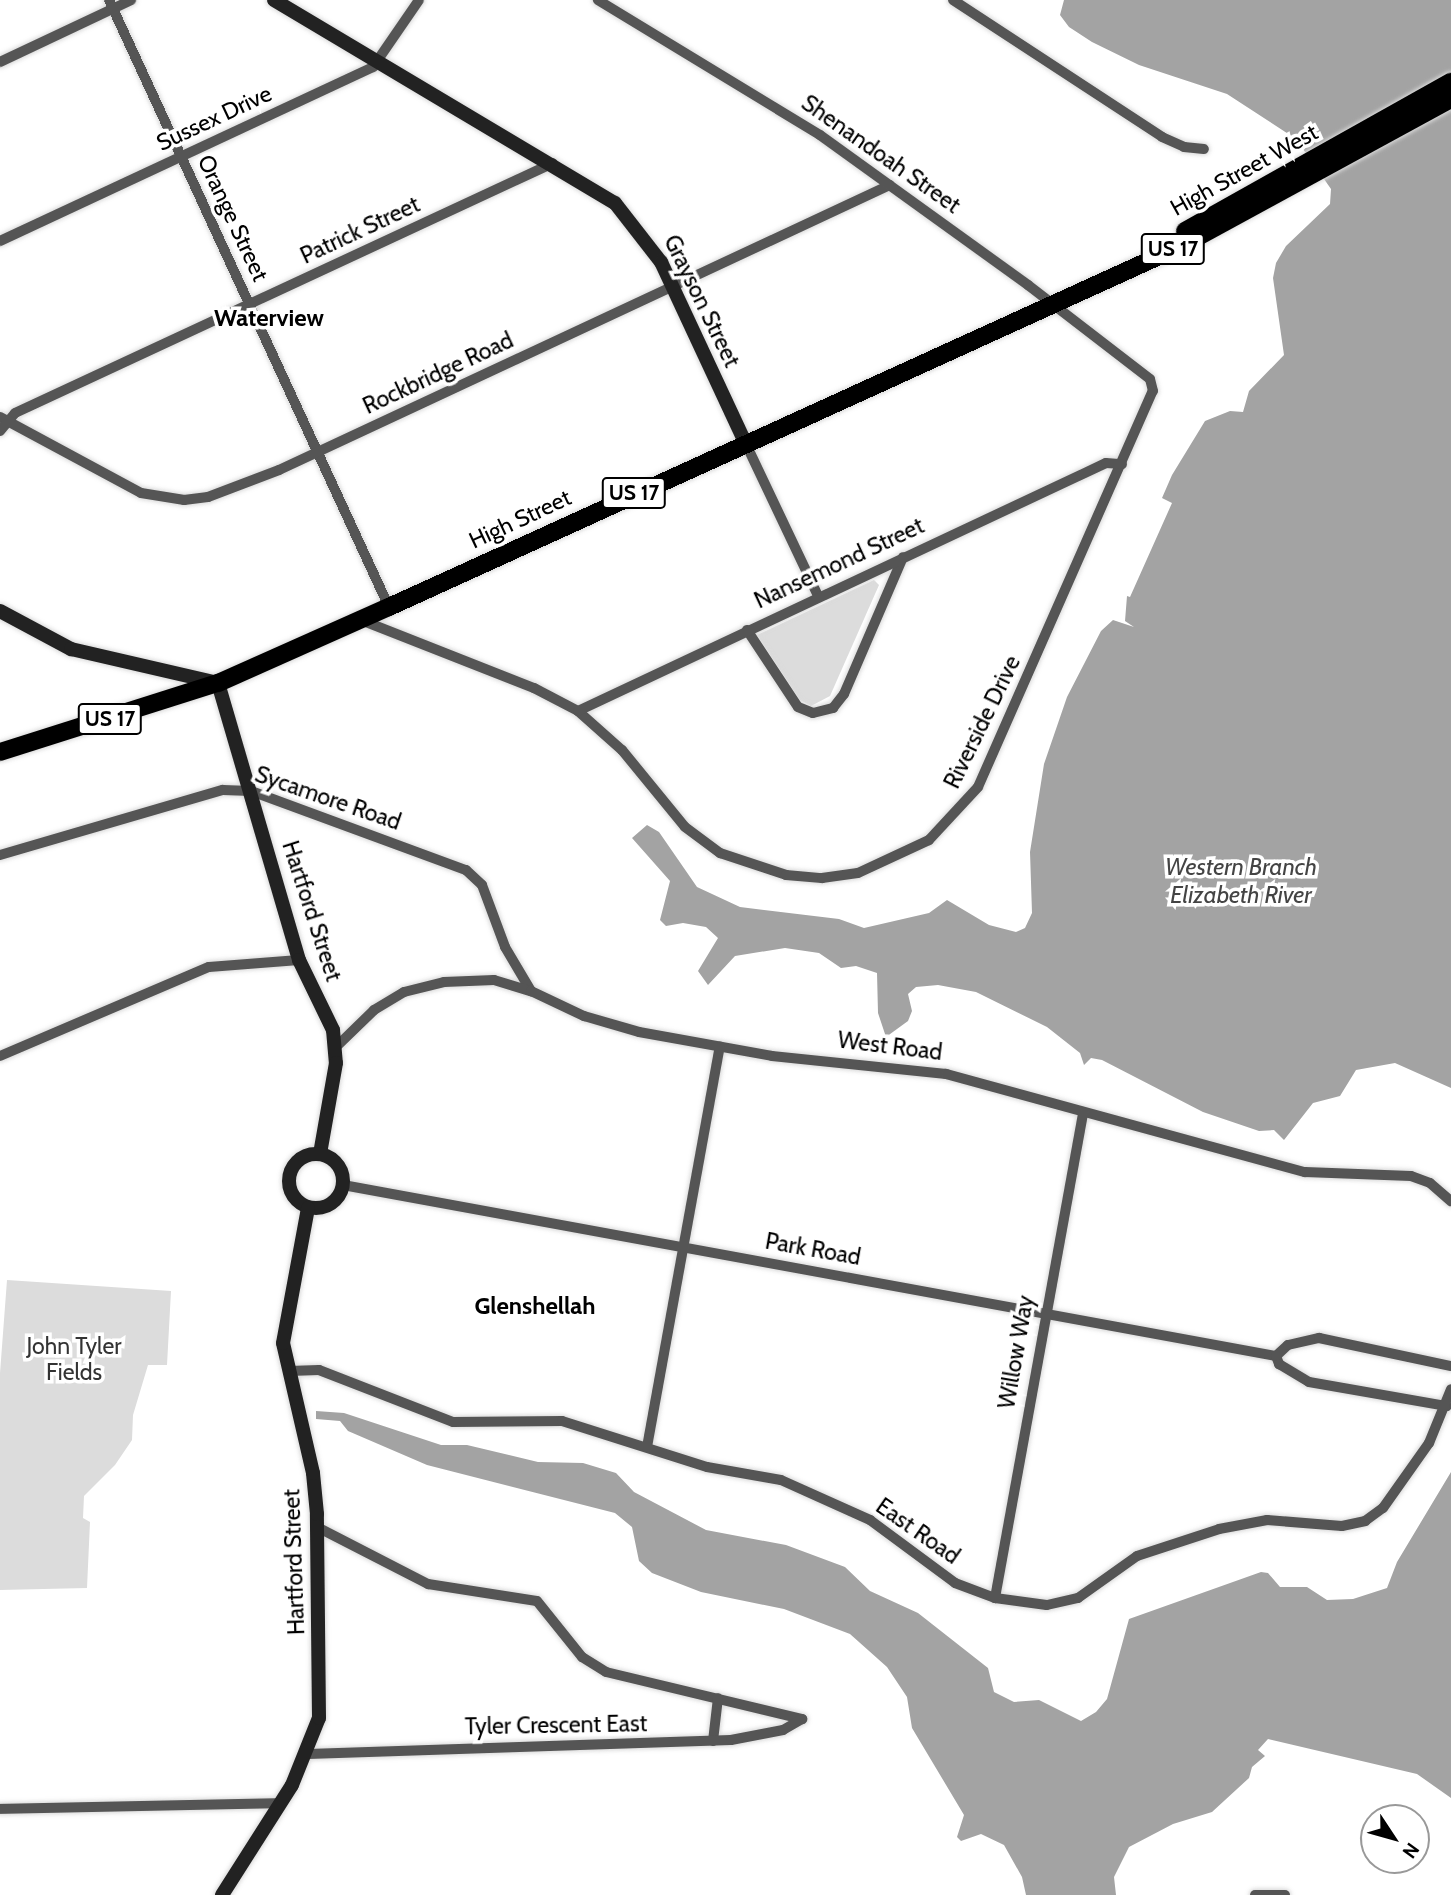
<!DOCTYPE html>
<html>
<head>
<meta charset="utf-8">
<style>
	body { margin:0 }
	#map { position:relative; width:1451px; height:1895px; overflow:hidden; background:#fff; font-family:Cabin,sans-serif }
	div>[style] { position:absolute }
	.green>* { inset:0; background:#dcdcdc }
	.water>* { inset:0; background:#a3a3a3 }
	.roads { filter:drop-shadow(0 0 2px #dbdbdb) drop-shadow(0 0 2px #dbdbdb) }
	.street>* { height:10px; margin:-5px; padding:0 5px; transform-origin:5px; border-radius:5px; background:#555 }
	.secondary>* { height:14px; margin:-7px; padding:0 7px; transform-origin:7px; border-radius:7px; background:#222 }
	.secondary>.ring { margin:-7px; padding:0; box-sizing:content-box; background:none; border:14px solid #222; border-radius:50% }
	.primary>* { height:18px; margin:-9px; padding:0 9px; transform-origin:9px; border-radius:9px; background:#000 }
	span { translate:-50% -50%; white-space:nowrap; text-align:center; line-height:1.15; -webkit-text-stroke:7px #fff; paint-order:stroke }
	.shield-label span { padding:2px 5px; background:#fff; border:2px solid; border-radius:5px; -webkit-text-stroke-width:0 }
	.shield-label { font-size:21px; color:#000; font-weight:700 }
	.street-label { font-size:23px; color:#000 }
	.park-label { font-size:23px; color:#333 }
	.neighbourhood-label { font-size:24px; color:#000; font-weight:700 }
	.water-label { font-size:24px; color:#444; font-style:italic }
	.north { position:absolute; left:1360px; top:1804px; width:70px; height:70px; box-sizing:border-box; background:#fff; border:2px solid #999; border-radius:50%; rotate:126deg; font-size:19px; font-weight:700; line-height:28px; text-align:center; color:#000 }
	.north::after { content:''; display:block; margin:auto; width:24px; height:32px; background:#000; clip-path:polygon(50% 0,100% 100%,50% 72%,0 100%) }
</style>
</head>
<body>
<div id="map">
	<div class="green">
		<i style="clip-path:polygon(874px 580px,879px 585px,830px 696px,811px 706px,800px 700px,757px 635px)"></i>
		<i style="clip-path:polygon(7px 1280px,171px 1291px,167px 1365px,148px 1365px,133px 1415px,132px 1440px,115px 1465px,84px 1496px,83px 1518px,90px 1522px,87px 1588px,0 1590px,0 1373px)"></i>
	</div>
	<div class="water">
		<i style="clip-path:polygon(1064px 0,1451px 0,1451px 1088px,1395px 1063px,1356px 1070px,1340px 1096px,1313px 1103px,1284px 1140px,1274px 1130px,1259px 1131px,1203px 1112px,1102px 1060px,1091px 1058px,1084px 1065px,1080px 1053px,1047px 1027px,976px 992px,938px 985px,916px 987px,908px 994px,912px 1011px,908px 1021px,886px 1037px,878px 1013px,877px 973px,856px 966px,841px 968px,819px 953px,785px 948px,735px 956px,708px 985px,698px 971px,718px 938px,706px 927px,683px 923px,666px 926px,660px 920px,670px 881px,632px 838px,647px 825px,659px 832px,697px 887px,740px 907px,839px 919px,864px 928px,929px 913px,947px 900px,989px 925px,1016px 932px,1025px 928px,1032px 913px,1030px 852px,1044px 764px,1067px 697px,1101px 631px,1113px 620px,1134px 627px,1125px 621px,1127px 596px,1130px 597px,1172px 503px,1162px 498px,1172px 475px,1205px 421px,1230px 411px,1243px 412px,1249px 391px,1284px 355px,1273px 278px,1276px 263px,1286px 246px,1330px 204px,1331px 189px,1296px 139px,1227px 94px,1139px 65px,1092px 42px,1069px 27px,1060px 15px)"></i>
		<i style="clip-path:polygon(316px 1411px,344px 1413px,441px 1445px,467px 1445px,538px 1462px,583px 1463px,616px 1473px,634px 1492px,706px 1530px,786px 1545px,845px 1567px,870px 1591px,918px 1613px,988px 1668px,994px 1692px,1014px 1702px,1039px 1700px,1081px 1721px,1096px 1712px,1107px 1699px,1129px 1619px,1261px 1572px,1268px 1573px,1280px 1587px,1307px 1587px,1327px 1600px,1353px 1599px,1387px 1588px,1397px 1562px,1451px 1472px,1451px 1798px,1417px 1774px,1268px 1739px,1258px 1750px,1265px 1756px,1252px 1767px,1249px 1778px,1212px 1812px,1173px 1824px,1129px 1847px,1114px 1877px,1116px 1895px,1026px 1895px,1022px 1877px,1004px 1845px,981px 1834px,961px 1841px,957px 1837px,964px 1815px,912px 1728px,907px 1697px,887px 1667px,850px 1634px,784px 1609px,701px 1592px,652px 1573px,639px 1561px,632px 1527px,615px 1513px,427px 1465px,348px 1431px,340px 1421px,316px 1419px)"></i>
	</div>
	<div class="roads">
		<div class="street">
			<i style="left:109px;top:0;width:668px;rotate:65.24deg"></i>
			<i style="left:953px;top:0;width:250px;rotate:33.2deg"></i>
			<i style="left:1162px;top:137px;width:24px;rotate:24deg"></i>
			<i style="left:1184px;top:147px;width:20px;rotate:6deg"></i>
			<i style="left:0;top:62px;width:145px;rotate:-25.3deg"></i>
			<i style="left:0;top:241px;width:412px;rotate:-25deg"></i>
			<i style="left:373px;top:67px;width:81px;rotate:-55.5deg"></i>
			<i style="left:0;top:417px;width:160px;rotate:28.3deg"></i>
			<i style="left:141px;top:493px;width:44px;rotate:9.2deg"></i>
			<i style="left:184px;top:500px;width:24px;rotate:-7deg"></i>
			<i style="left:208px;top:497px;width:76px;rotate:-20.8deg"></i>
			<i style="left:279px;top:470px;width:674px;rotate:-25.01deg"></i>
			<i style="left:0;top:431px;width:23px;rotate:-50deg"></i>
			<i style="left:15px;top:413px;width:593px;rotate:-24.92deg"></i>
			<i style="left:745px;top:442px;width:170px;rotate:64.6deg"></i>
			<i style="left:361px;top:620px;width:186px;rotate:21.5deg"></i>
			<i style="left:534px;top:688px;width:50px;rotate:27.6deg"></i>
			<i style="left:578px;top:711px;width:59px;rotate:41.6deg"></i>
			<i style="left:622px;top:750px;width:99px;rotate:50.7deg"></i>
			<i style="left:685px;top:827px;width:44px;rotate:36.6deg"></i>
			<i style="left:720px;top:853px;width:70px;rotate:18.4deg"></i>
			<i style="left:786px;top:875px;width:36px;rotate:5deg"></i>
			<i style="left:822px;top:878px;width:36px;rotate:-8deg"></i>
			<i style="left:858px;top:873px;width:78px;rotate:-24.9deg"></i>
			<i style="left:929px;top:840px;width:72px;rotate:-47.2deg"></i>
			<i style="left:978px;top:787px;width:433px;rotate:-66.2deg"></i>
			<i style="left:1153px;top:391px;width:12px;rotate:-104deg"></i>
			<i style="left:1150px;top:379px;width:154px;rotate:-142.4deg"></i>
			<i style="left:1028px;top:285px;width:256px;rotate:-144.2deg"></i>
			<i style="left:820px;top:135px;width:260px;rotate:-148.7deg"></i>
			<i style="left:747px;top:630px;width:92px;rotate:56.5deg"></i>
			<i style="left:798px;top:707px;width:16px;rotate:22deg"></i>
			<i style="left:813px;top:713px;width:21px;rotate:-14deg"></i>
			<i style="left:833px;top:708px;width:18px;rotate:-52deg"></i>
			<i style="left:844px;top:694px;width:149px;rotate:-66.7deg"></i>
			<i style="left:578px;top:711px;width:583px;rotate:-25.16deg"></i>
			<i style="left:1106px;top:463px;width:16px;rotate:4deg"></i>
			<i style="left:0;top:855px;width:232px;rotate:-16.3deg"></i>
			<i style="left:223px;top:790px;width:28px;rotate:2deg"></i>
			<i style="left:251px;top:791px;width:229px;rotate:20.2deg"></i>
			<i style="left:466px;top:870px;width:22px;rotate:43deg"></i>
			<i style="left:482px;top:885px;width:66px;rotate:69.6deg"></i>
			<i style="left:505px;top:947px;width:51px;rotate:59.4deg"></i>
			<i style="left:336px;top:1047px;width:53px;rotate:-44.2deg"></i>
			<i style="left:374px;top:1010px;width:35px;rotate:-31deg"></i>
			<i style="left:404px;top:992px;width:41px;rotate:-14deg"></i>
			<i style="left:444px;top:982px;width:50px;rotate:-2.3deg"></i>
			<i style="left:494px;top:980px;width:39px;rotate:17deg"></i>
			<i style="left:531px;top:991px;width:59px;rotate:25.3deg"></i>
			<i style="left:584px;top:1016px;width:57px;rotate:16.2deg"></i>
			<i style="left:639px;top:1032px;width:135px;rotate:10.2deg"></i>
			<i style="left:772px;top:1056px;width:175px;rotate:5.9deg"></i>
			<i style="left:946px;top:1074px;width:372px;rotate:15.3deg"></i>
			<i style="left:1305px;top:1172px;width:106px;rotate:2.2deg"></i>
			<i style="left:1411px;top:1176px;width:20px;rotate:20deg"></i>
			<i style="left:1430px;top:1183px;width:28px;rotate:41deg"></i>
			<i style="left:0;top:1056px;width:227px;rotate:-23.1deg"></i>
			<i style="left:209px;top:967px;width:90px;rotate:-4.4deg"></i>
			<i style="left:343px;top:1185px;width:949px;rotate:10.39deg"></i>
			<i style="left:1276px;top:1356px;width:9px;rotate:69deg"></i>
			<i style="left:1279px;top:1364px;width:35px;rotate:31deg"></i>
			<i style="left:1309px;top:1382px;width:140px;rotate:9.9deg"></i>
			<i style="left:1276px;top:1356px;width:16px;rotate:-43deg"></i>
			<i style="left:1288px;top:1345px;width:32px;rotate:-13deg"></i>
			<i style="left:1319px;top:1338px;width:135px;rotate:12deg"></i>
			<i style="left:289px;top:1371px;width:30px;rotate:-2deg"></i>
			<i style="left:319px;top:1370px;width:144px;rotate:21.2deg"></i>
			<i style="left:453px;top:1422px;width:109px;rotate:-0.5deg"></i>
			<i style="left:562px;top:1421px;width:152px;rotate:17.6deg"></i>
			<i style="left:707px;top:1467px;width:75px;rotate:10deg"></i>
			<i style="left:781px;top:1480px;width:98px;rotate:24.2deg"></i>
			<i style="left:870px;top:1520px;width:106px;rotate:36.5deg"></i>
			<i style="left:955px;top:1583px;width:43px;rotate:20.6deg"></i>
			<i style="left:995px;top:1598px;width:52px;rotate:7.7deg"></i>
			<i style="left:1047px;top:1605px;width:32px;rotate:-13deg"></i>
			<i style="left:1078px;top:1598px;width:72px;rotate:-35.4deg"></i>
			<i style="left:1137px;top:1556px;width:86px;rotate:-18.2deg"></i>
			<i style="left:1219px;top:1529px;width:49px;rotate:-10.6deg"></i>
			<i style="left:1267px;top:1520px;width:75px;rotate:4.6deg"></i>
			<i style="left:1342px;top:1526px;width:24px;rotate:-12deg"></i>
			<i style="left:1365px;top:1521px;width:22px;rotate:-36deg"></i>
			<i style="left:1383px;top:1508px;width:80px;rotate:-54.7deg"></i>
			<i style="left:1429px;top:1443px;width:58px;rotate:-67.8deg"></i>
			<i style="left:647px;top:1447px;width:407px;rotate:-79.7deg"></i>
			<i style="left:317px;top:1527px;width:125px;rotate:27.2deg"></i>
			<i style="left:428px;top:1584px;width:110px;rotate:8.9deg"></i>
			<i style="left:537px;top:1601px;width:72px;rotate:51.2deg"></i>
			<i style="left:582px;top:1657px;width:28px;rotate:32deg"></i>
			<i style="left:606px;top:1672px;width:202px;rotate:13.5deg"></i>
			<i style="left:995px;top:1598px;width:492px;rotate:-79.7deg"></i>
			<i style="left:713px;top:1741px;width:43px;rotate:-83.4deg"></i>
			<i style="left:308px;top:1754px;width:423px;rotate:-1.9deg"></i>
			<i style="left:731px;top:1740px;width:53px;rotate:-10.9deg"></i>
			<i style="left:783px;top:1730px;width:22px;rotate:-30deg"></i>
			<i style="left:0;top:1809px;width:282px;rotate:-1.2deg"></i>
			<i style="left:1255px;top:1895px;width:30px"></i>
		</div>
		<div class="secondary">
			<i style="left:274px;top:0;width:397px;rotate:30.8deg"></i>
			<i style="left:615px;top:203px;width:75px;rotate:52.1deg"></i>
			<i style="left:661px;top:262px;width:199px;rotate:65deg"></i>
			<i style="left:0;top:611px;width:81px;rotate:28.2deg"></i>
			<i style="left:71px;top:649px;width:151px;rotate:13deg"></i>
			<i style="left:218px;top:683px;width:289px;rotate:73.7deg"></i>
			<i style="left:299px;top:960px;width:78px;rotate:64.1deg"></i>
			<i style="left:333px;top:1030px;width:33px;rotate:85deg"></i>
			<i style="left:336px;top:1063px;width:92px;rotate:100deg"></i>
			<i class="ring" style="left:289px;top:1154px;width:40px;height:40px"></i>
			<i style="left:222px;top:1895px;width:130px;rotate:-57.5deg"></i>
			<i style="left:292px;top:1785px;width:72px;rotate:-68.1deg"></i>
			<i style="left:319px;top:1718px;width:204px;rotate:-90.6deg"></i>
			<i style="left:317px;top:1514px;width:41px;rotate:-95.6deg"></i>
			<i style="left:313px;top:1473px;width:133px;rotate:-103deg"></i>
			<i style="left:283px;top:1343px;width:137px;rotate:-79.5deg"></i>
		</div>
		<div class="primary">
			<i style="left:1185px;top:231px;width:305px;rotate:-29.3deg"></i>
			<i style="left:0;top:752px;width:229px;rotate:-17.6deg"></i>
			<i style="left:218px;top:683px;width:187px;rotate:-24deg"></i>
			<i style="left:389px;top:607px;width:870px;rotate:-24.5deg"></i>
			<i style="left:1181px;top:246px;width:307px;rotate:-28.6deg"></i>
		</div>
	</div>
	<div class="shield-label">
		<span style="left:1173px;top:249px">US 17</span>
		<span style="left:634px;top:493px">US 17</span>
		<span style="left:110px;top:719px">US 17</span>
	</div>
	<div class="street-label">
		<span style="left:214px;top:118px;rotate:-25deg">Sussex Drive</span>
		<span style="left:881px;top:154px;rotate:35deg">Shenandoah Street</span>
		<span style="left:1244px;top:170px;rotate:-29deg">High Street West</span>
		<span style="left:233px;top:218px;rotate:65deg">Orange Street</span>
		<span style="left:360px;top:230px;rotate:-25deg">Patrick Street</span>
		<span style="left:702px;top:301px;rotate:64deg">Grayson Street</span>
		<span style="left:438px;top:373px;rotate:-25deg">Rockbridge Road</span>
		<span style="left:520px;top:519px;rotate:-25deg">High Street</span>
		<span style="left:839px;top:563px;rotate:-25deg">Nansemond Street</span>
		<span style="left:982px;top:722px;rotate:-64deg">Riverside Drive</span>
		<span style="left:328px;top:798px;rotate:19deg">Sycamore Road</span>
		<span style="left:312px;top:911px;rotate:72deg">Hartford Street</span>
		<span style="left:890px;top:1046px;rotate:7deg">West Road</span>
		<span style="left:813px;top:1249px;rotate:10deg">Park Road</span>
		<span style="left:1016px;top:1352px;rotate:-80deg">Willow Way</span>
		<span style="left:918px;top:1531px;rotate:35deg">East Road</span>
		<span style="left:294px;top:1562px;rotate:-92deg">Hartford Street</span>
		<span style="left:556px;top:1725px;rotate:-1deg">Tyler Crescent East</span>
	</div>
	<div class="park-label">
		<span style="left:74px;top:1359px">John Tyler<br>Fields</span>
	</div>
	<div class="neighbourhood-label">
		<span style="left:269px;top:318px">Waterview</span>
		<span style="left:535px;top:1306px">Glenshellah</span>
	</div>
	<div class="water-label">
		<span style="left:1241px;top:881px">Western Branch<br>Elizabeth River</span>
	</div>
	<div class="north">N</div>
</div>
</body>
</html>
